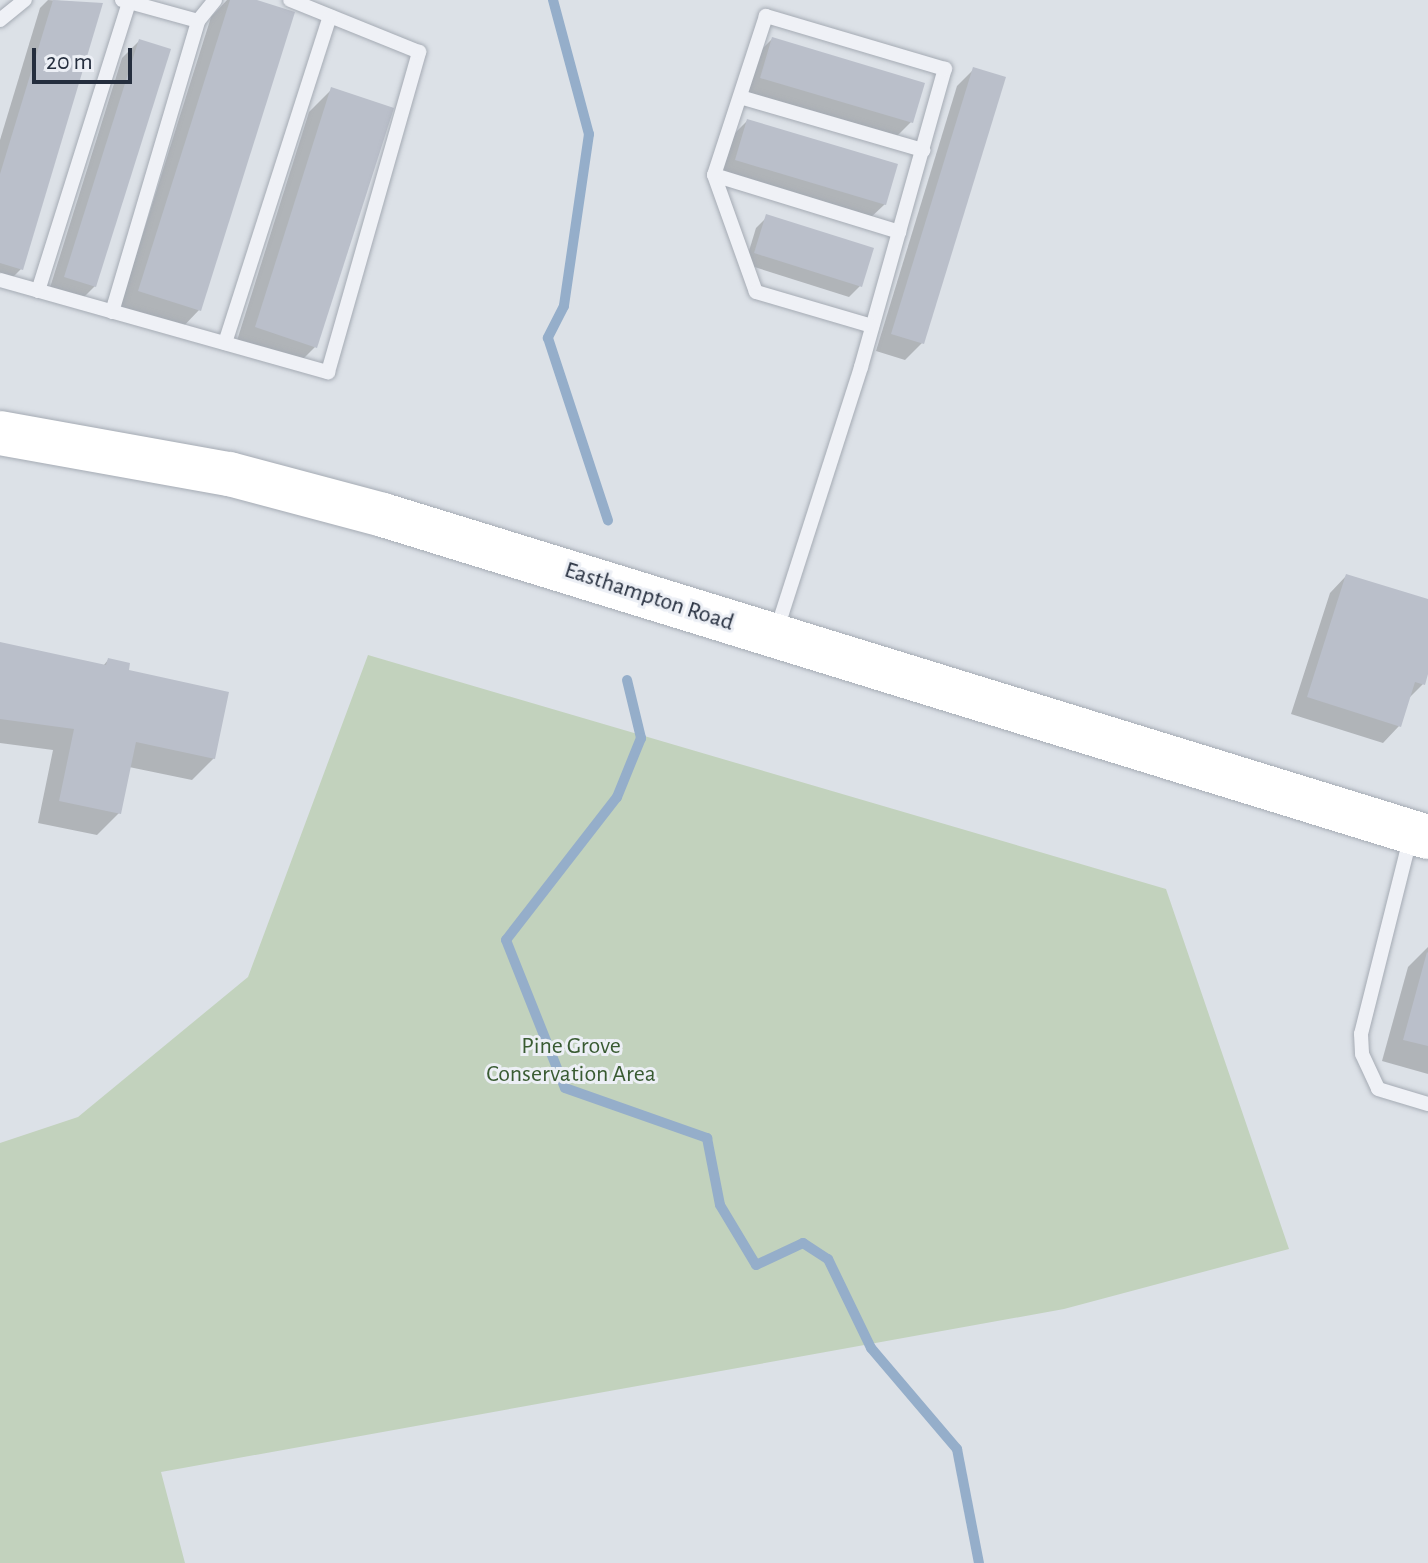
<!DOCTYPE html>
<html>
<head>
<meta charset="utf-8">
<style>
	body { margin:0 }
	#map { position:relative; width:1428px; height:1563px; overflow:hidden; background:#dce1e7; font-family:"Alegreya Sans",sans-serif }
	div>[style] { position:absolute }
	.green>* { inset:0; background:#c2d2bd }
	.shadow>* { inset:0; background:#0003 }
	.stream>* { height:10px; margin:-5px; padding:0 5px; transform-origin:5px; border-radius:5px; background:#95aeca }
	.building>* { inset:0; background:#babfca }
	.roads { filter:drop-shadow(0 0 2px #a5abb4) drop-shadow(0 0 2px #a5abb4) }
	.lane>* { height:14px; margin:-7px; padding:0 7px; transform-origin:7px; border-radius:7px; background:#eff1f6 }
	.primary>* { height:44px; margin:-22px; padding:0 22px; transform-origin:22px; border-radius:22px; background:#fff }
	span { translate:-50% -50%; white-space:nowrap; text-align:center; line-height:1.15; -webkit-text-stroke:6px #eceff5; paint-order:stroke }
	.street-label { font-size:24px; color:#252e3e }
	.park-label { font-size:24px; color:#395b32 }
	.scale { position:absolute; left:32px; top:48px; width:100px; height:36px; box-sizing:border-box; border:4px solid #252e3e; border-top:0; padding-left:10px; font-size:24px; line-height:28px; white-space:nowrap; color:#252e3e; -webkit-text-stroke:6px #eceff5; paint-order:stroke }
</style>
</head>
<body>
<div id="map">
	<div class="green">
		<i style="clip-path:polygon(368px 655px,1166px 889px,1289px 1249px,1064px 1309px,161px 1472px,185px 1563px,0 1563px,0 1143px,78px 1117px,248px 977px)"></i>
	</div>
	<div class="shadow">
		<i style="clip-path:polygon(48px 0,101px 4px,21px 269px,4px 286px,0 285px,0 140px,40px 8px)"></i>
		<i style="clip-path:polygon(227px 0,250px 0,200px 309px,178px 332px,118px 313px,211px 17px)"></i>
		<i style="clip-path:polygon(772px 39px,911px 122px,894px 139px,744px 95px,755px 56px)"></i>
		<i style="clip-path:polygon(139px 41px,95px 286px,78px 303px,48px 294px,122px 58px)"></i>
		<i style="clip-path:polygon(974px 69px,922px 343px,905px 360px,876px 351px,957px 86px)"></i>
		<i style="clip-path:polygon(331px 90px,315px 347px,293px 369px,234px 350px,309px 112px)"></i>
		<i style="clip-path:polygon(747px 121px,885px 204px,868px 220px,719px 176px,730px 138px)"></i>
		<i style="clip-path:polygon(767px 217px,860px 286px,849px 297px,745px 264px,756px 228px)"></i>
		<i style="clip-path:polygon(1346px 576px,1428px 601px,1428px 668px,1423px 684px,1408px 699px,1399px 726px,1383px 743px,1291px 714px,1330px 593px)"></i>
		<i style="clip-path:polygon(0 644px,103px 666px,108px 660px,214px 758px,192px 780px,129px 767px,119px 813px,97px 835px,38px 823px,53px 750px,0 743px)"></i>
		<i style="clip-path:polygon(1428px 947px,1428px 1074px,1382px 1061px,1408px 967px)"></i>
	</div>
	<div class="stream">
		<i style="left:553px;top:0;width:139px;rotate:75deg"></i>
		<i style="left:589px;top:134px;width:174px;rotate:98.3deg"></i>
		<i style="left:564px;top:306px;width:36px;rotate:117deg"></i>
		<i style="left:548px;top:338px;width:192px;rotate:71.8deg"></i>
		<i style="left:627px;top:680px;width:60px;rotate:76.4deg"></i>
		<i style="left:641px;top:738px;width:64px;rotate:112.1deg"></i>
		<i style="left:617px;top:797px;width:181px;rotate:127.8deg"></i>
		<i style="left:506px;top:940px;width:159px;rotate:68.3deg"></i>
		<i style="left:565px;top:1088px;width:151px;rotate:19.4deg"></i>
		<i style="left:707px;top:1138px;width:68px;rotate:79deg"></i>
		<i style="left:720px;top:1205px;width:70px;rotate:59deg"></i>
		<i style="left:756px;top:1265px;width:52px;rotate:-25.1deg"></i>
		<i style="left:803px;top:1243px;width:30px;rotate:33deg"></i>
		<i style="left:828px;top:1259px;width:99px;rotate:64.2deg"></i>
		<i style="left:871px;top:1348px;width:133px;rotate:49.6deg"></i>
		<i style="left:957px;top:1449px;width:116px;rotate:79.1deg"></i>
	</div>
	<div class="building">
		<i style="clip-path:polygon(53px 0,103px 3px,23px 270px,0 263px,0 174px)"></i>
		<i style="clip-path:polygon(230px 0,257px 0,295px 12px,201px 311px,138px 291px)"></i>
		<i style="clip-path:polygon(772px 37px,925px 83px,913px 123px,760px 78px)"></i>
		<i style="clip-path:polygon(139px 39px,171px 49px,96px 287px,64px 277px)"></i>
		<i style="clip-path:polygon(973px 67px,1006px 77px,924px 344px,891px 334px)"></i>
		<i style="clip-path:polygon(331px 87px,394px 108px,317px 348px,255px 327px)"></i>
		<i style="clip-path:polygon(747px 119px,898px 164px,886px 205px,735px 160px)"></i>
		<i style="clip-path:polygon(766px 214px,874px 248px,862px 287px,754px 253px)"></i>
		<i style="clip-path:polygon(1346px 574px,1428px 599px,1428px 674px,1425px 685px,1415px 682px,1401px 727px,1307px 697px)"></i>
		<i style="clip-path:polygon(0 642px,106px 665px,108px 658px,130px 663px,129px 670px,229px 692px,215px 759px,136px 742px,121px 814px,59px 801px,74px 729px,0 719px)"></i>
		<i style="clip-path:polygon(1427px 952px,1428px 953px,1428px 1046px,1403px 1040px)"></i>
	</div>
	<div class="roads">
		<div class="lane">
			<i style="left:122px;top:0;width:79px;rotate:15.4deg"></i>
			<i style="left:198px;top:21px;width:27px;rotate:-51deg"></i>
			<i style="left:0;top:20px;width:32px;rotate:-39deg"></i>
			<i style="left:740px;top:97px;width:191px;rotate:16.2deg"></i>
			<i style="left:714px;top:175px;width:194px;rotate:17.1deg"></i>
			<i style="left:0;top:280px;width:341px;rotate:15.7deg"></i>
			<i style="left:328px;top:372px;width:333px;rotate:-74.1deg"></i>
			<i style="left:419px;top:52px;width:139px;rotate:-158deg"></i>
			<i style="left:38px;top:291px;width:303px;rotate:-72.5deg"></i>
			<i style="left:112px;top:312px;width:303px;rotate:-73.5deg"></i>
			<i style="left:225px;top:343px;width:343px;rotate:-72.2deg"></i>
			<i style="left:776px;top:632px;width:278px;rotate:-72.2deg"></i>
			<i style="left:861px;top:367px;width:310px;rotate:-74.3deg"></i>
			<i style="left:945px;top:69px;width:187px;rotate:-163.5deg"></i>
			<i style="left:766px;top:16px;width:167px;rotate:108.1deg"></i>
			<i style="left:714px;top:175px;width:124px;rotate:70.3deg"></i>
			<i style="left:756px;top:292px;width:121px;rotate:16.3deg"></i>
			<i style="left:1411px;top:835px;width:205px;rotate:104.1deg"></i>
			<i style="left:1361px;top:1034px;width:20px;rotate:87deg"></i>
			<i style="left:1362px;top:1054px;width:38px;rotate:65deg"></i>
			<i style="left:1378px;top:1089px;width:52px;rotate:16.7deg"></i>
		</div>
		<div class="primary">
			<i style="left:0;top:433px;width:233px;rotate:10.2deg"></i>
			<i style="left:229px;top:474px;width:159px;rotate:14.9deg"></i>
			<i style="left:383px;top:515px;width:1093px;rotate:17.13deg"></i>
		</div>
	</div>
	<div class="street-label">
		<span style="left:649px;top:597px;rotate:18deg">Easthampton Road</span>
	</div>
	<div class="park-label">
		<span style="left:571px;top:1061px">Pine Grove<br>Conservation Area</span>
	</div>
	<div class="scale">20 m</div>
</div>
</body>
</html>
